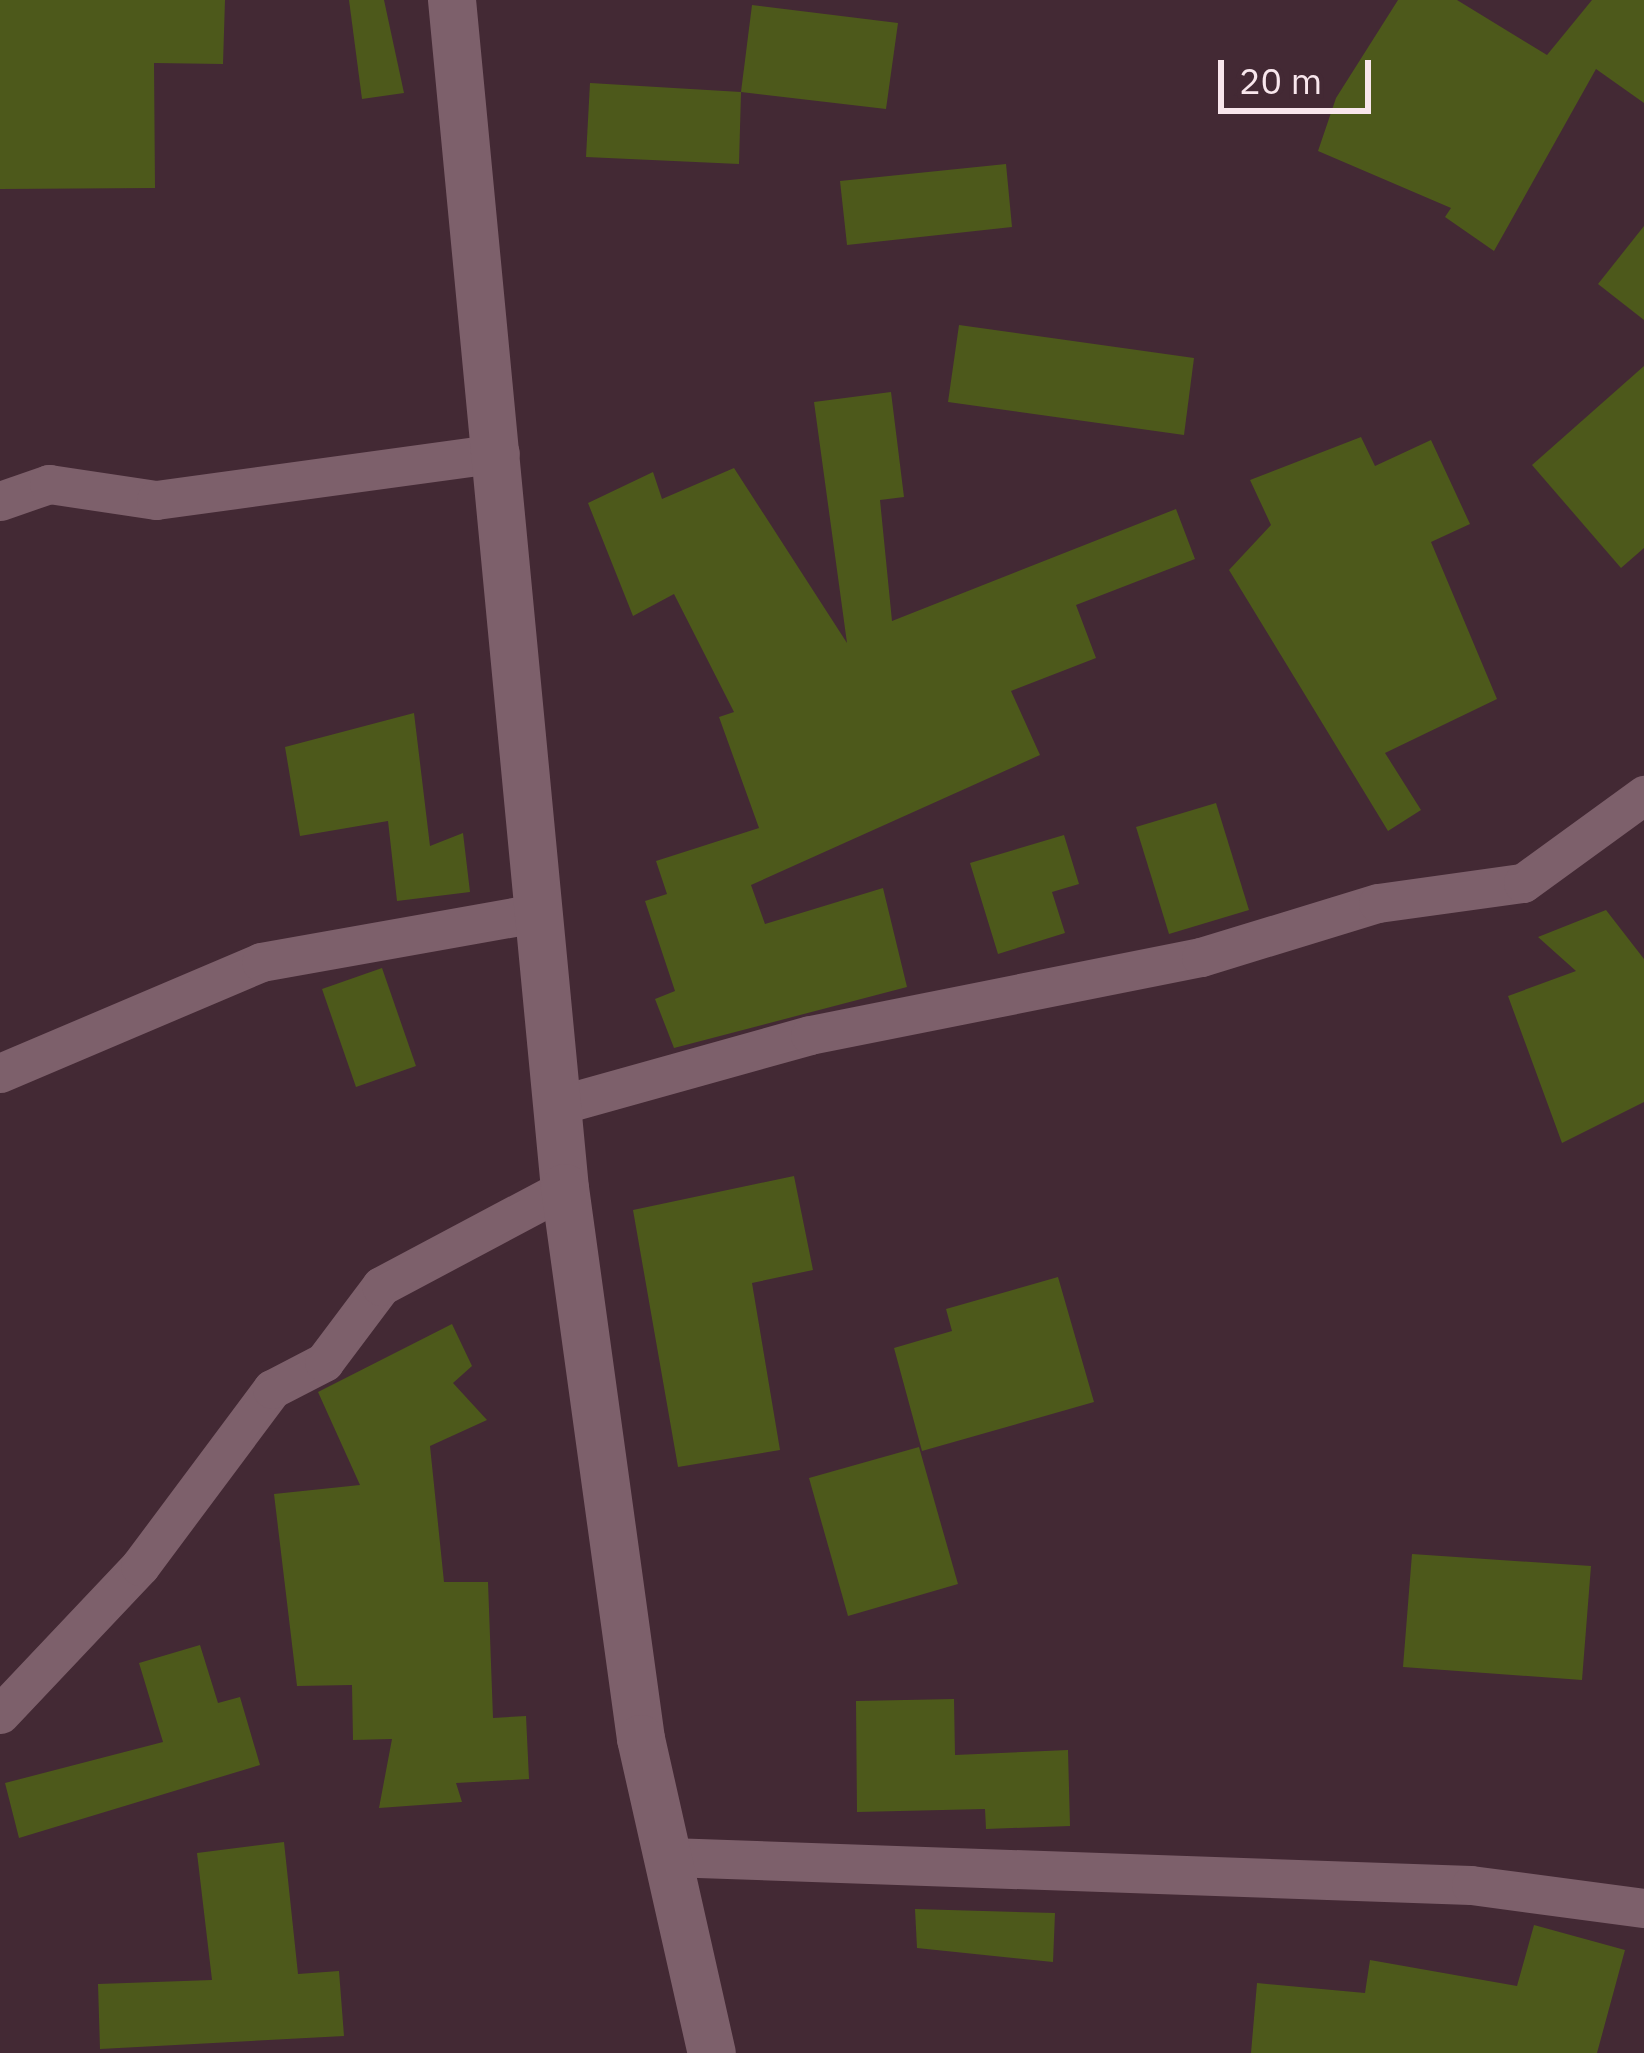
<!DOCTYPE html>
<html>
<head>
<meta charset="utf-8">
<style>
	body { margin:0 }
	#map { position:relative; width:1644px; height:2053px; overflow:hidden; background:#432934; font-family:"IBM Plex Sans",sans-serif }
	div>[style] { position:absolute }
	.building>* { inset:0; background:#4d591b }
	.minor>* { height:39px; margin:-19.5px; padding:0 19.5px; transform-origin:19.5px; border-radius:19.5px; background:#7d606b }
	.tertiary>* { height:48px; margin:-24px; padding:0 24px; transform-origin:24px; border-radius:24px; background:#7d606b }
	span { translate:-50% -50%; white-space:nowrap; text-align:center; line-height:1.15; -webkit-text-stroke:10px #432934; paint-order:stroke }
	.scale { position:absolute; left:1218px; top:60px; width:153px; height:54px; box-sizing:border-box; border:6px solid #f8e6ec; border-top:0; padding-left:15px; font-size:36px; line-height:42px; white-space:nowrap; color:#f8e6ec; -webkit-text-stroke:9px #432934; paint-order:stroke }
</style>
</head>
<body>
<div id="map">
	<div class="building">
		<i style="clip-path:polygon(0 0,225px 0,223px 64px,154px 63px,155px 188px,0 189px)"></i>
		<i style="clip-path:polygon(349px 0,384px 0,404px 93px,362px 99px)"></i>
		<i style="clip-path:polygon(1398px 0,1457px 0,1547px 55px,1592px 0,1644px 0,1644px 103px,1596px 69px,1494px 251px,1445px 217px,1451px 208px,1318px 151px,1336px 98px)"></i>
		<i style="clip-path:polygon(752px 5px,898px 23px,886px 109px,741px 92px)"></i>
		<i style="clip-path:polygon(590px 83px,741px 92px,739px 164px,586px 157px)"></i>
		<i style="clip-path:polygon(1006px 164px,1012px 227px,847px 245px,840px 181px)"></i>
		<i style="clip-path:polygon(1644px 226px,1644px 320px,1598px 284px)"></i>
		<i style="clip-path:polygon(959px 325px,1194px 358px,1184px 435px,948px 402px)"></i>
		<i style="clip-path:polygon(1644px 366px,1644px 548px,1621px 568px,1532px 465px)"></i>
		<i style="clip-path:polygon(891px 392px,904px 497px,880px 500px,892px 621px,1176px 509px,1195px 559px,1076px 605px,1096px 658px,1011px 691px,1040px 755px,751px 885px,765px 924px,883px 888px,907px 987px,674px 1048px,655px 999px,675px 991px,645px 901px,667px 894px,656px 861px,759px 828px,719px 717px,734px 712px,674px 594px,633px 616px,588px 503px,653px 472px,662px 499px,734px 468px,847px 643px,814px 402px)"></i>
		<i style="clip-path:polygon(1361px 437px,1375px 466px,1431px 440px,1470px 524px,1431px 542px,1497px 699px,1385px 753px,1421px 810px,1388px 831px,1229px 570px,1271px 525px,1250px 480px)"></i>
		<i style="clip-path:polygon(414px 713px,430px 846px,463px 833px,470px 892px,397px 901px,388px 821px,300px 836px,285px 747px)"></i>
		<i style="clip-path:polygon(1216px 803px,1249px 910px,1169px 934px,1136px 827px)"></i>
		<i style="clip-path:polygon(1064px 835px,1079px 884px,1052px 892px,1065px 933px,998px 954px,970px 863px)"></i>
		<i style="clip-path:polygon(1606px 910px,1644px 959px,1644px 1102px,1562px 1143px,1508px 996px,1576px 971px,1538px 937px)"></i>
		<i style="clip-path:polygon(382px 968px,416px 1066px,356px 1087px,322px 989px)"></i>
		<i style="clip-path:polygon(794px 1176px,813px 1270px,752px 1283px,780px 1450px,678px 1467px,633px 1210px)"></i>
		<i style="clip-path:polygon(1058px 1277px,1094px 1402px,922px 1451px,894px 1348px,952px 1331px,946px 1309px)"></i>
		<i style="clip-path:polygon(452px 1324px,472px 1366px,453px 1383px,487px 1420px,430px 1446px,444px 1582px,488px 1582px,493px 1718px,526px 1716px,529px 1779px,456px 1783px,462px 1802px,379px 1808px,392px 1739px,353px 1740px,352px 1685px,297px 1686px,274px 1494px,360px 1485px,318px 1392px)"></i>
		<i style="clip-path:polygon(919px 1447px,958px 1584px,848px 1616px,809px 1478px)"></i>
		<i style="clip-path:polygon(1412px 1554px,1591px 1566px,1582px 1680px,1403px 1667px)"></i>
		<i style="clip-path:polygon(200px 1645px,218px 1703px,240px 1697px,260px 1765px,19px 1838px,5px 1783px,163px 1742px,139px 1663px)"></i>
		<i style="clip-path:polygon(954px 1699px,955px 1755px,1068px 1750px,1070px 1826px,986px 1829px,985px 1809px,857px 1812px,856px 1701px)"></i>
		<i style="clip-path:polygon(284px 1842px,298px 1974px,339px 1971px,344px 2036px,100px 2049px,98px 1984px,212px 1980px,197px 1853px)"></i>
		<i style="clip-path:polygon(915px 1909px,1055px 1913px,1053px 1962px,917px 1948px)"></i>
		<i style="clip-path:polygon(1534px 1925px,1625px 1950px,1597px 2053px,1251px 2053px,1257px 1983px,1365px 1993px,1370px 1960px,1517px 1986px)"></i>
	</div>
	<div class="minor">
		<i style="left:0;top:501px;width:52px;rotate:-19.1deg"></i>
		<i style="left:49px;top:484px;width:108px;rotate:8.5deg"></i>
		<i style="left:156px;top:500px;width:347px;rotate:-7.8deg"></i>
		<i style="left:0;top:1073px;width:284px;rotate:-23deg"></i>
		<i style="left:261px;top:962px;width:284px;rotate:-10.1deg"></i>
		<i style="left:563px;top:1104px;width:256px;rotate:-15.6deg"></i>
		<i style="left:810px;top:1035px;width:399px;rotate:-11.3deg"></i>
		<i style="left:1201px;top:957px;width:185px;rotate:-17deg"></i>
		<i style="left:1378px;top:903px;width:146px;rotate:-7.9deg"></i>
		<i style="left:1523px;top:883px;width:150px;rotate:-36deg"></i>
		<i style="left:0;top:1714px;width:204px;rotate:-46.6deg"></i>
		<i style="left:140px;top:1566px;width:221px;rotate:-53.3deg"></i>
		<i style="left:272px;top:1389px;width:59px;rotate:-27.4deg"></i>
		<i style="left:324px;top:1362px;width:95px;rotate:-53.1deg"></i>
		<i style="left:381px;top:1286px;width:208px;rotate:-28deg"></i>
		<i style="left:669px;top:1857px;width:802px;rotate:2deg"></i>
		<i style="left:1471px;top:1885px;width:175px;rotate:7.6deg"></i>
	</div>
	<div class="tertiary">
		<i style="left:452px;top:0;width:1193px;rotate:84.57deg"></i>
		<i style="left:565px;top:1188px;width:556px;rotate:82.15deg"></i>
		<i style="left:641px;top:1739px;width:322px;rotate:77.3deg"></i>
	</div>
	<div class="scale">20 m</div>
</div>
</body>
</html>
